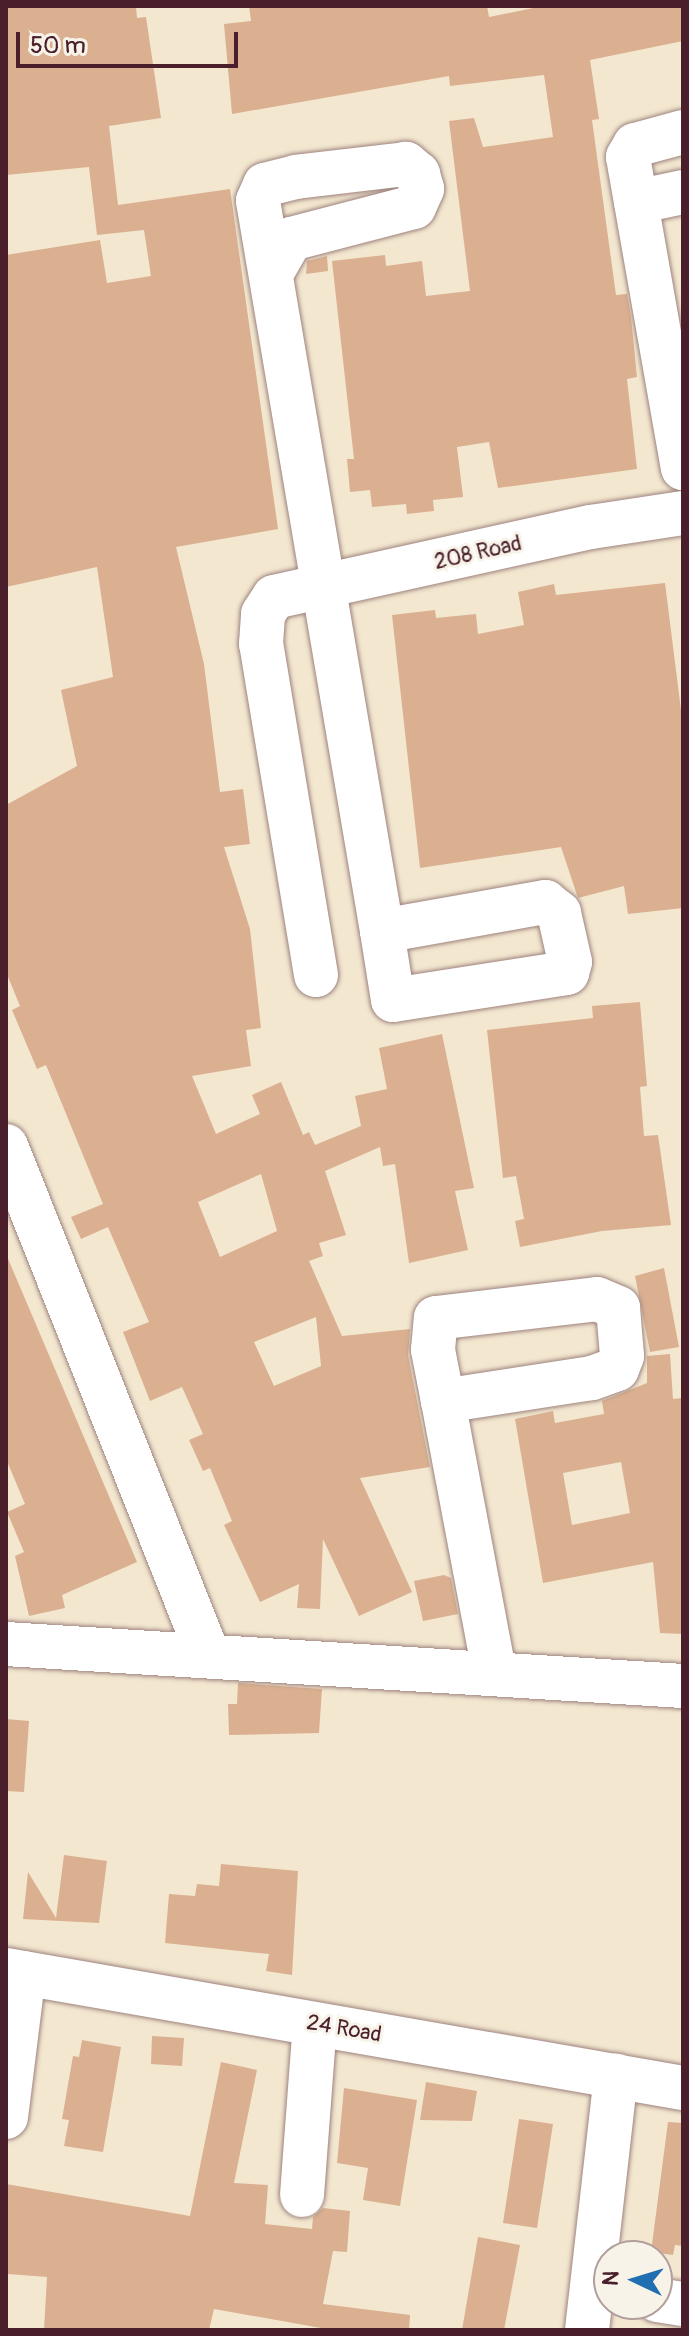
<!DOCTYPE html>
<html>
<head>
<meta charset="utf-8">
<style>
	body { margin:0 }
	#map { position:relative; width:689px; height:2336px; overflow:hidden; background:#f3e7d0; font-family:Pangolin,sans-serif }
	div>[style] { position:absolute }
	.building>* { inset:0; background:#dab091 }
	.roads { filter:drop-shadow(0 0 2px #9e837e) drop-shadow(0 0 2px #9e837e) }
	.minor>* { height:44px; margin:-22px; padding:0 22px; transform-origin:22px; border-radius:22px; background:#fff }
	span { translate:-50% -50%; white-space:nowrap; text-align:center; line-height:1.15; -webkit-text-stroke:6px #f7f3e8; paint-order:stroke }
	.street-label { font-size:22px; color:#4a1f2b }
	.frame { position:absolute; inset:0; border:8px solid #4a1f2b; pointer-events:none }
	.north { position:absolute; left:593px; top:2240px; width:80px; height:80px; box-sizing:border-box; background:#f7f3e8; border:2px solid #b29e9c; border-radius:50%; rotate:274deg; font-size:22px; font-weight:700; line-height:32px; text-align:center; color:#4a1f2b }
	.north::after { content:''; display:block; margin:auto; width:28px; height:36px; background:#1f6fb2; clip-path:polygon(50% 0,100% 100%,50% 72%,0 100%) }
	.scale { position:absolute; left:16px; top:32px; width:222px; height:36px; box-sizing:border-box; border:4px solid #4a1f2b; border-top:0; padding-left:10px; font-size:24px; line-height:28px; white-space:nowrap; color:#4a1f2b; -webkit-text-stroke:6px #f7f3e8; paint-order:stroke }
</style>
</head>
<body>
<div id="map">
	<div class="building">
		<i style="clip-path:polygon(evenodd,6px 6px,136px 6px,137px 18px,146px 17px,161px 118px,109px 126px,118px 205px,230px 189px,278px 529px,176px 547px,204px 664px,220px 792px,243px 789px,250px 844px,224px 847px,250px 929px,261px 1028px,246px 1030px,251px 1066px,192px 1076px,216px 1134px,260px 1114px,252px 1095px,281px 1082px,303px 1135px,309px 1132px,315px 1145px,361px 1126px,355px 1096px,387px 1089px,379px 1048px,442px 1034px,474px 1188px,455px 1191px,468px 1250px,409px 1263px,395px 1164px,383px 1166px,380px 1147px,325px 1171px,346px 1235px,319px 1243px,323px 1256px,309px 1261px,342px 1336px,410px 1329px,408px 1355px,430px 1467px,360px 1478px,412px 1592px,359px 1616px,323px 1539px,320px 1609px,297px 1608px,299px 1584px,260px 1602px,224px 1525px,232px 1521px,210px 1468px,203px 1471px,189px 1440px,203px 1434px,182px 1387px,150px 1401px,139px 1373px,123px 1332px,149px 1322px,108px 1227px,81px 1239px,71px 1217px,103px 1204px,46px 1065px,37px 1069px,12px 1010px,20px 1006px,6px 972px,6px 805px,77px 766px,61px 690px,113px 677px,97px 567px,6px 587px,6px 255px,100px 240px,107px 283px,151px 276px,144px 230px,97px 235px,89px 167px,6px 175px,6px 6px,261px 1174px,277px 1231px,220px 1257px,198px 1202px,261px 1174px,6px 6px,316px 1317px,321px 1366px,274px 1386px,254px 1342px,316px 1317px)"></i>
		<i style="clip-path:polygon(249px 6px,487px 6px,489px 17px,543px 6px,683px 6px,683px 41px,590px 60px,599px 119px,592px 120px,616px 295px,627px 294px,631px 317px,637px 377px,627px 379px,637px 469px,498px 488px,489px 442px,457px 447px,463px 497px,433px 500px,434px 511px,407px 514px,406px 504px,372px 507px,370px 490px,350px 492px,347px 459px,354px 459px,332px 261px,385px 255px,386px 266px,422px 261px,426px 296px,470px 291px,449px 121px,474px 118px,483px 147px,553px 137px,544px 75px,450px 86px,449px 76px,232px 114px,224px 24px,251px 21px)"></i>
		<i style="clip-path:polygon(327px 256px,328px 271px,306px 274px,307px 261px)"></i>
		<i style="clip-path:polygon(665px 583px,683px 726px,683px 908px,628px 914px,624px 886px,578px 898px,561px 847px,420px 868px,392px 615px,435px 610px,436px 618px,476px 614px,478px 634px,524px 625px,518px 592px,554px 584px,556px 595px)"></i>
		<i style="clip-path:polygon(640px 1002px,647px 1086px,640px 1087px,644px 1136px,658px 1135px,671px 1225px,602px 1231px,520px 1247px,515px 1221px,524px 1219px,516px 1176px,503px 1178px,487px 1030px,593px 1018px,592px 1006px)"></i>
		<i style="clip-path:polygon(6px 1254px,137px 1562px,62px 1595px,65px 1608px,29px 1616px,15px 1556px,24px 1552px,7px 1512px,25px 1504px,6px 1459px)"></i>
		<i style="clip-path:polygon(664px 1268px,679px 1347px,650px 1352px,635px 1276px)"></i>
		<i style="clip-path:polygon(evenodd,670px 1354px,673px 1399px,683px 1398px,683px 1634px,660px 1633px,653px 1562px,543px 1583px,515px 1419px,553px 1411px,555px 1423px,604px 1414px,602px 1401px,647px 1383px,647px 1356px,670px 1354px,621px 1462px,630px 1513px,572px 1525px,563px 1473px,621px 1462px)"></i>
		<i style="clip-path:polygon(444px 1575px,451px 1578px,458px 1614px,423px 1621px,414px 1581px)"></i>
		<i style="clip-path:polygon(238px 1683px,322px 1689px,319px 1733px,229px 1735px,228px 1704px,237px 1704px)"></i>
		<i style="clip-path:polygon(6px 1719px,29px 1721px,24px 1792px,6px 1791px)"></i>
		<i style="clip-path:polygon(64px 1855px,107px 1861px,99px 1923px,23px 1919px,28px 1872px,56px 1918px)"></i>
		<i style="clip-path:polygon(221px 1864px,298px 1871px,292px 1975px,266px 1971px,269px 1954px,165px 1943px,169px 1894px,195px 1896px,197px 1884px,219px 1886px)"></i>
		<i style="clip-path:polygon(152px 2036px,184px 2038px,182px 2066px,151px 2064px)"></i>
		<i style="clip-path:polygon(82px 2040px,121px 2047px,103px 2152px,64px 2146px,69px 2120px,62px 2119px,73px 2056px,79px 2057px)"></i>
		<i style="clip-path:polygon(221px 2062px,257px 2070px,234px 2183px,268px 2185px,265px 2224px,312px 2229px,313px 2217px,323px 2208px,350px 2211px,347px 2252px,333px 2251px,323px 2304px,410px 2315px,409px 2330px,332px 2330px,214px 2309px,209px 2330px,44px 2330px,47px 2277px,8px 2274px,6px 2184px,190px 2216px)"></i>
		<i style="clip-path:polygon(426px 2082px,477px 2091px,472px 2121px,420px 2120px)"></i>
		<i style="clip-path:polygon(344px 2088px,417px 2100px,400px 2206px,363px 2200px,368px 2168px,337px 2163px)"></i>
		<i style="clip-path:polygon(519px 2119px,553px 2124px,537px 2228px,503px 2223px)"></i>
		<i style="clip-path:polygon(668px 2122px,683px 2123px,683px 2246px,675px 2245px,673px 2255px,651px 2252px)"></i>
		<i style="clip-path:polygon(478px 2237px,520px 2245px,504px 2330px,462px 2330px)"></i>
	</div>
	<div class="roads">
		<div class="minor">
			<i style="left:683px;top:132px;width:50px;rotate:164.8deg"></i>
			<i style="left:635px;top:145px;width:14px;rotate:120deg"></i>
			<i style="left:628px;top:157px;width:316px;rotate:80deg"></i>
			<i style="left:636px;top:202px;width:48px;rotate:-12deg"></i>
			<i style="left:272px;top:272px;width:38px;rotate:-60deg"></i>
			<i style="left:291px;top:239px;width:127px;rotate:-14.6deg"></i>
			<i style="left:414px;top:207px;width:20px;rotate:-66deg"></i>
			<i style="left:422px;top:189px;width:16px;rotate:-105deg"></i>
			<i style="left:418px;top:174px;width:16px;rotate:-140deg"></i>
			<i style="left:406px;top:164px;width:111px;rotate:173.3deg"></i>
			<i style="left:296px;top:177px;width:32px;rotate:166deg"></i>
			<i style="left:265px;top:185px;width:17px;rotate:114deg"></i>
			<i style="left:258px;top:201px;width:740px;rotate:80.36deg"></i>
			<i style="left:545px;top:902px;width:18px;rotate:38deg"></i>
			<i style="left:559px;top:913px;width:50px;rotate:77.3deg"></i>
			<i style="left:570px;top:962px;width:11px;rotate:105deg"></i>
			<i style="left:567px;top:973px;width:176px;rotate:171.2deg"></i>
			<i style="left:393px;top:1000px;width:70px;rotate:-99.1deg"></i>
			<i style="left:382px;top:931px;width:166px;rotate:-10.1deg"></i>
			<i style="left:316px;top:975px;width:336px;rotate:-99.4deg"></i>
			<i style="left:261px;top:644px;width:30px;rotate:-86deg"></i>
			<i style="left:263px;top:614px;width:20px;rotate:-57deg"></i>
			<i style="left:274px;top:597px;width:325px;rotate:-12.5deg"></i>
			<i style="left:591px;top:527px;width:93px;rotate:-8.7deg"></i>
			<i style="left:6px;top:1146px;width:548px;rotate:68.35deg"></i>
			<i style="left:597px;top:1299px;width:23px;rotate:23deg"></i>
			<i style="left:618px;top:1308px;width:48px;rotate:85.2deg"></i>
			<i style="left:622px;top:1356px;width:14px;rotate:111deg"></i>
			<i style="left:617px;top:1369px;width:27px;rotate:160deg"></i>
			<i style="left:592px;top:1378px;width:151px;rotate:171.2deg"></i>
			<i style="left:443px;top:1401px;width:52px;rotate:-101.1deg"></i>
			<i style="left:433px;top:1350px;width:32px;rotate:-85deg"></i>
			<i style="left:436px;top:1318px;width:162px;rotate:-6.7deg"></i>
			<i style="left:443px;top:1401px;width:276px;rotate:79.3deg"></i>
			<i style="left:6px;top:1644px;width:678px;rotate:3.55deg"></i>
			<i style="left:6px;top:1970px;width:687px;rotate:9.89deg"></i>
			<i style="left:6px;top:2117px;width:145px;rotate:-82.9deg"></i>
			<i style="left:302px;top:2195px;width:171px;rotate:-85.7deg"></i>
			<i style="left:657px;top:2300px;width:26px;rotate:9deg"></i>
			<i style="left:587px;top:2330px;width:256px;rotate:-83.5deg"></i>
		</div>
	</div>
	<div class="street-label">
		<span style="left:478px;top:553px;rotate:-13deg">208 Road</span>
		<span style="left:344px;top:2029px;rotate:10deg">24 Road</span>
	</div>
	<div class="frame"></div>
	<div class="north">N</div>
	<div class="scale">50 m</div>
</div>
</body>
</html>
